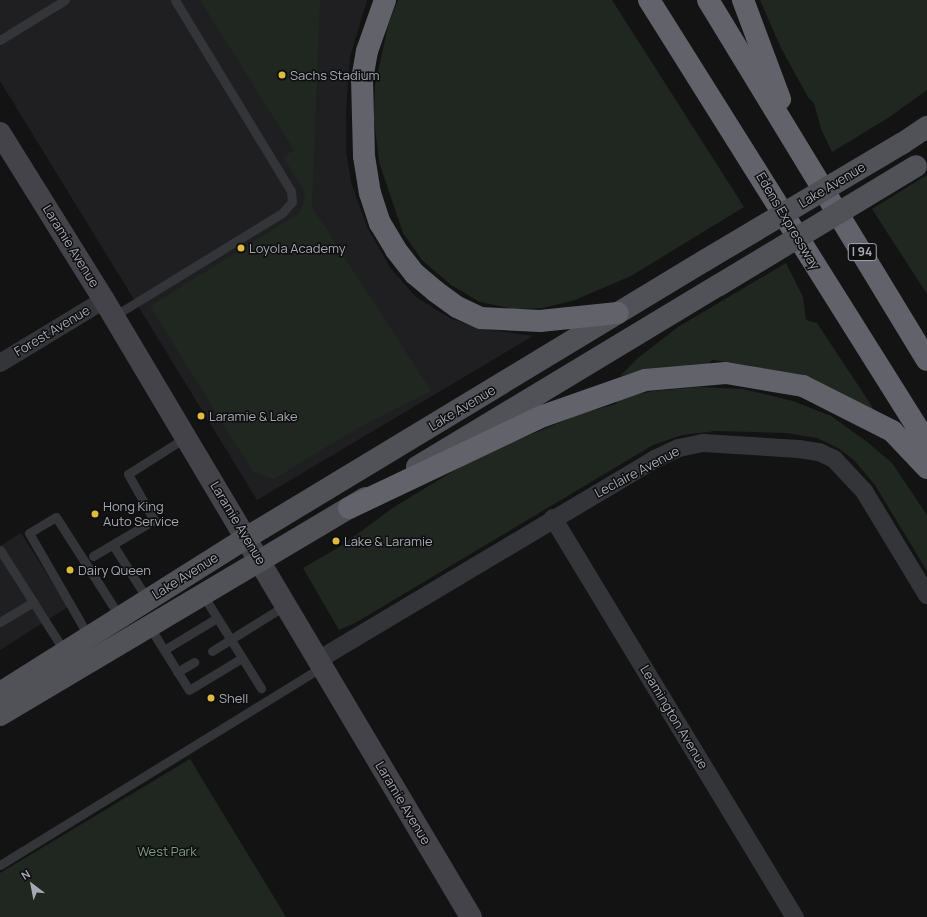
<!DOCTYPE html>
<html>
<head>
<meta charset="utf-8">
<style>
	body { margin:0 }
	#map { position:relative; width:927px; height:917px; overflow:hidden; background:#131314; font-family:Manrope,sans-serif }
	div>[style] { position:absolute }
	.built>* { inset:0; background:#1f1f21 }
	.green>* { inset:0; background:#202721 }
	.lane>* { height:9px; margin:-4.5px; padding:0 4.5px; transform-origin:4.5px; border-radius:4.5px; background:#343539 }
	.street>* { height:18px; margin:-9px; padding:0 9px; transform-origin:9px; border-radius:9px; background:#343539 }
	.secondary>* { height:22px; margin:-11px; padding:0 11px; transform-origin:11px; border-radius:11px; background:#434349 }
	.primary>* { height:22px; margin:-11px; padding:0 11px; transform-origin:11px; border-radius:11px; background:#515158 }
	.highway>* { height:22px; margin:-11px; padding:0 11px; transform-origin:11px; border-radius:11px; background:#61626a }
	.primary-bridge>* { height:22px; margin:-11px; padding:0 11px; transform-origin:11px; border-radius:11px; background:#515158 }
	.dots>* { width:11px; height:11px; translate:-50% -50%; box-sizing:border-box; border:2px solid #0e0e0f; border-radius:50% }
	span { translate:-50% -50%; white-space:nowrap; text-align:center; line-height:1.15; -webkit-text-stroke:3px #0e0e0f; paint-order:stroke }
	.shield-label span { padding:1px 3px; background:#0e0e0f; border:1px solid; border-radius:3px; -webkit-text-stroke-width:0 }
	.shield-label { font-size:12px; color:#a6a9b3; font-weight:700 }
	.poi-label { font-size:13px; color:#a6a9b3 }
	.left { translate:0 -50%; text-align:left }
	.street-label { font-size:13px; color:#a6a9b3 }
	.park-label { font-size:13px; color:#7f9d84 }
	.north { position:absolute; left:12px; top:865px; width:40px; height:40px; -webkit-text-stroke:3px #0e0e0f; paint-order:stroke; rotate:328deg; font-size:11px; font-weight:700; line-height:16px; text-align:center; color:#a6a9b3 }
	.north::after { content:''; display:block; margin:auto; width:14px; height:18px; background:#a6a9b3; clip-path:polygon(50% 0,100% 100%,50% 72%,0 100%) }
</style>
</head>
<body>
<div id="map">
	<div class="built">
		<i style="clip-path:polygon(0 0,367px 0,350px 57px,346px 110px,346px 151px,351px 182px,367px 227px,391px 269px,416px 297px,450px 318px,478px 328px,533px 336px,257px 500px,0 81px)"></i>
		<i style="clip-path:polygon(21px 533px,68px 607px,0 650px,0 546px)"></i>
	</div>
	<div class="green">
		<i style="clip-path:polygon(200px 0,320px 0,312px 207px,431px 391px,356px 429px,274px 479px,253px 472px,150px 306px,300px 213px,305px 198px,303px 189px,283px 157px,294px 150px)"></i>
		<i style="clip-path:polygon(398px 0,612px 0,744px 207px,631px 276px,575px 300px,543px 308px,513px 309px,480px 302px,451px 285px,422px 260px,403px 233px,379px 162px,374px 118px,375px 85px,389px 22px)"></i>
		<i style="clip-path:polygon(760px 0,927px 0,927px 90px,888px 118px,832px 152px,821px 129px,814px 103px,808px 97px,781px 48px)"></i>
		<i style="clip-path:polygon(927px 175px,927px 294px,872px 209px)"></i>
		<i style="clip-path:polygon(786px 263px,803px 297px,806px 320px,817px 323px,873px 408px,868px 415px,788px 373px,746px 365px,712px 360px,707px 366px,645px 371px,620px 376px,638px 358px,678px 327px)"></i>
		<i style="clip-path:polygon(699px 387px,743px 389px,793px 401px,831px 416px,866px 441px,892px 463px,927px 515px,927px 571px,875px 485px,854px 460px,838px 448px,817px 438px,786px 433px,716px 431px,682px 435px,653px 445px,355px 623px,339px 630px,303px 568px,341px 546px,394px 507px,475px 458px,580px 414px,616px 404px,619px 398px,654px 391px)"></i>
		<i style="clip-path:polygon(190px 759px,286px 917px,0 917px,0 873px)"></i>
	</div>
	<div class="lane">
		<i style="left:0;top:40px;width:76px;rotate:-31.6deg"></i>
		<i style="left:114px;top:316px;width:197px;rotate:-31.5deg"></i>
		<i style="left:282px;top:213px;width:15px;rotate:-48deg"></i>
		<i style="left:292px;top:202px;width:11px;rotate:-95deg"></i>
		<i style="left:291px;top:191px;width:223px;rotate:-121.3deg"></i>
		<i style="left:113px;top:545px;width:65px;rotate:57.5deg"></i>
		<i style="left:0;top:550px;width:121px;rotate:57.5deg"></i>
		<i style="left:93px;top:556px;width:71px;rotate:-30.5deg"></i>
		<i style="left:154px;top:520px;width:53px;rotate:-119.5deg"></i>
		<i style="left:128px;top:474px;width:69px;rotate:-32.5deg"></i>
		<i style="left:203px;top:595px;width:110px;rotate:58.1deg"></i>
		<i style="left:0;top:622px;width:39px;rotate:-31deg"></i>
		<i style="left:149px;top:626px;width:75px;rotate:58deg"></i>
		<i style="left:189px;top:690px;width:62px;rotate:-31.1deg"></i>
		<i style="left:89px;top:637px;width:120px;rotate:-120deg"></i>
		<i style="left:29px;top:533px;width:31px;rotate:-31deg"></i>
		<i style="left:56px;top:517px;width:119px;rotate:57.4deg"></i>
		<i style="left:164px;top:650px;width:62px;rotate:-31.1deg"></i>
		<i style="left:212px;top:651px;width:87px;rotate:-31.9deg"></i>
		<i style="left:177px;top:672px;width:20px;rotate:-30deg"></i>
		<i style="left:0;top:865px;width:378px;rotate:-31.6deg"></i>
	</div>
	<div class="street">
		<i style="left:0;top:363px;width:122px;rotate:-31.2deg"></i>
		<i style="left:553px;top:518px;width:467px;rotate:58.8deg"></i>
		<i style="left:318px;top:660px;width:392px;rotate:-30.8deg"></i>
		<i style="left:655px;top:459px;width:26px;rotate:-25deg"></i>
		<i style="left:679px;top:448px;width:25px;rotate:-12deg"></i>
		<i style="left:703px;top:443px;width:96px;rotate:3.6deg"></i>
		<i style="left:799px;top:449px;width:20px;rotate:9deg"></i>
		<i style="left:819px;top:452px;width:17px;rotate:25deg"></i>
		<i style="left:834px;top:459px;width:44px;rotate:46.8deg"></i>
		<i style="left:864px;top:491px;width:122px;rotate:58.8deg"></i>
	</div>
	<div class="secondary">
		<i style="left:0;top:133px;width:197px;rotate:58.1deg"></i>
		<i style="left:104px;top:300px;width:718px;rotate:59.26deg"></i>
	</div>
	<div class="primary">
		<i style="left:903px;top:143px;width:29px;rotate:-34deg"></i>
		<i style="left:417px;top:467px;width:353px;rotate:-31.1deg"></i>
		<i style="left:0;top:693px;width:291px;rotate:-32.2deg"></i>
		<i style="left:246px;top:538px;width:535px;rotate:-31.17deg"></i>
		<i style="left:0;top:715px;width:425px;rotate:-30.7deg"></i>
	</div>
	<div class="highway">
		<i style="left:385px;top:0;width:54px;rotate:109.4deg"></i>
		<i style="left:367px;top:51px;width:28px;rotate:100deg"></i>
		<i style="left:362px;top:79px;width:77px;rotate:88.5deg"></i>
		<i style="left:364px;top:156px;width:37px;rotate:81deg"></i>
		<i style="left:370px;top:193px;width:32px;rotate:72deg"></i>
		<i style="left:380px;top:223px;width:31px;rotate:59deg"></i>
		<i style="left:396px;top:250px;width:31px;rotate:52deg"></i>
		<i style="left:415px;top:274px;width:26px;rotate:40deg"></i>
		<i style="left:435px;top:291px;width:27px;rotate:36deg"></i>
		<i style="left:457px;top:307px;width:26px;rotate:25deg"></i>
		<i style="left:481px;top:318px;width:59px;rotate:2.9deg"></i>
		<i style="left:540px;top:321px;width:78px;rotate:-5.9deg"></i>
		<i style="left:649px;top:0;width:523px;rotate:57.89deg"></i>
		<i style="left:708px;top:0;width:421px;rotate:58.7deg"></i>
		<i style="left:743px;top:0;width:106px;rotate:69.5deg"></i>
		<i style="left:349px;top:508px;width:215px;rotate:-25.4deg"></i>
		<i style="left:543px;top:416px;width:108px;rotate:-19.4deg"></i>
		<i style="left:645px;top:380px;width:81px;rotate:-4.9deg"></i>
		<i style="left:726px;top:373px;width:78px;rotate:9.6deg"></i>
		<i style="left:803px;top:386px;width:100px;rotate:26.8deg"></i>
		<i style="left:892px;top:431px;width:51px;rotate:46.6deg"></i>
	</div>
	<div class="primary-bridge">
		<i style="left:704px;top:261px;width:231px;rotate:-30.7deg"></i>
		<i style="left:719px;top:285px;width:230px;rotate:-31.1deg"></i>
	</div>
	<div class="dots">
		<i style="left:282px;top:75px;background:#dfbc40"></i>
		<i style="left:241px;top:248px;background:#dfbc40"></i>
		<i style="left:201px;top:416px;background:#dfbc40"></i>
		<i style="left:95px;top:514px;background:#dfbc40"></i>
		<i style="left:336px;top:541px;background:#dfbc40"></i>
		<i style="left:70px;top:570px;background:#dfbc40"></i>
		<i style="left:211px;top:698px;background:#dfbc40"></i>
	</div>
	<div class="shield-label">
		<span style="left:862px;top:252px">I 94</span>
	</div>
	<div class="poi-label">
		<span class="left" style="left:290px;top:75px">Sachs Stadium</span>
		<span class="left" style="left:249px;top:248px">Loyola Academy</span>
		<span class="left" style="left:209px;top:416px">Laramie &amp; Lake</span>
		<span class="left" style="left:103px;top:514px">Hong King<br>Auto Service</span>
		<span class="left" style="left:344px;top:541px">Lake &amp; Laramie</span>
		<span class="left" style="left:78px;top:570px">Dairy Queen</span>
		<span class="left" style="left:219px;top:698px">Shell</span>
	</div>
	<div class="street-label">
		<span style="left:832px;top:185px;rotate:-31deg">Lake Avenue</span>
		<span style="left:788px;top:221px;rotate:59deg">Edens Expressway</span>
		<span style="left:71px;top:246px;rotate:58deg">Laramie Avenue</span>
		<span style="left:52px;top:331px;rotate:-31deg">Forest Avenue</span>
		<span style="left:462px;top:408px;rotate:-31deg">Lake Avenue</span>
		<span style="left:637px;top:472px;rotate:-28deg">Leclaire Avenue</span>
		<span style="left:238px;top:523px;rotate:59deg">Laramie Avenue</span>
		<span style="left:185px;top:576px;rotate:-32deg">Lake Avenue</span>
		<span style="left:674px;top:717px;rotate:59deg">Leamington Avenue</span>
		<span style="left:403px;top:803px;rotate:59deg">Laramie Avenue</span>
	</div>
	<div class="park-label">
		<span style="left:167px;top:851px">West Park</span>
	</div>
	<div class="north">N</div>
</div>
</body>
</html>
